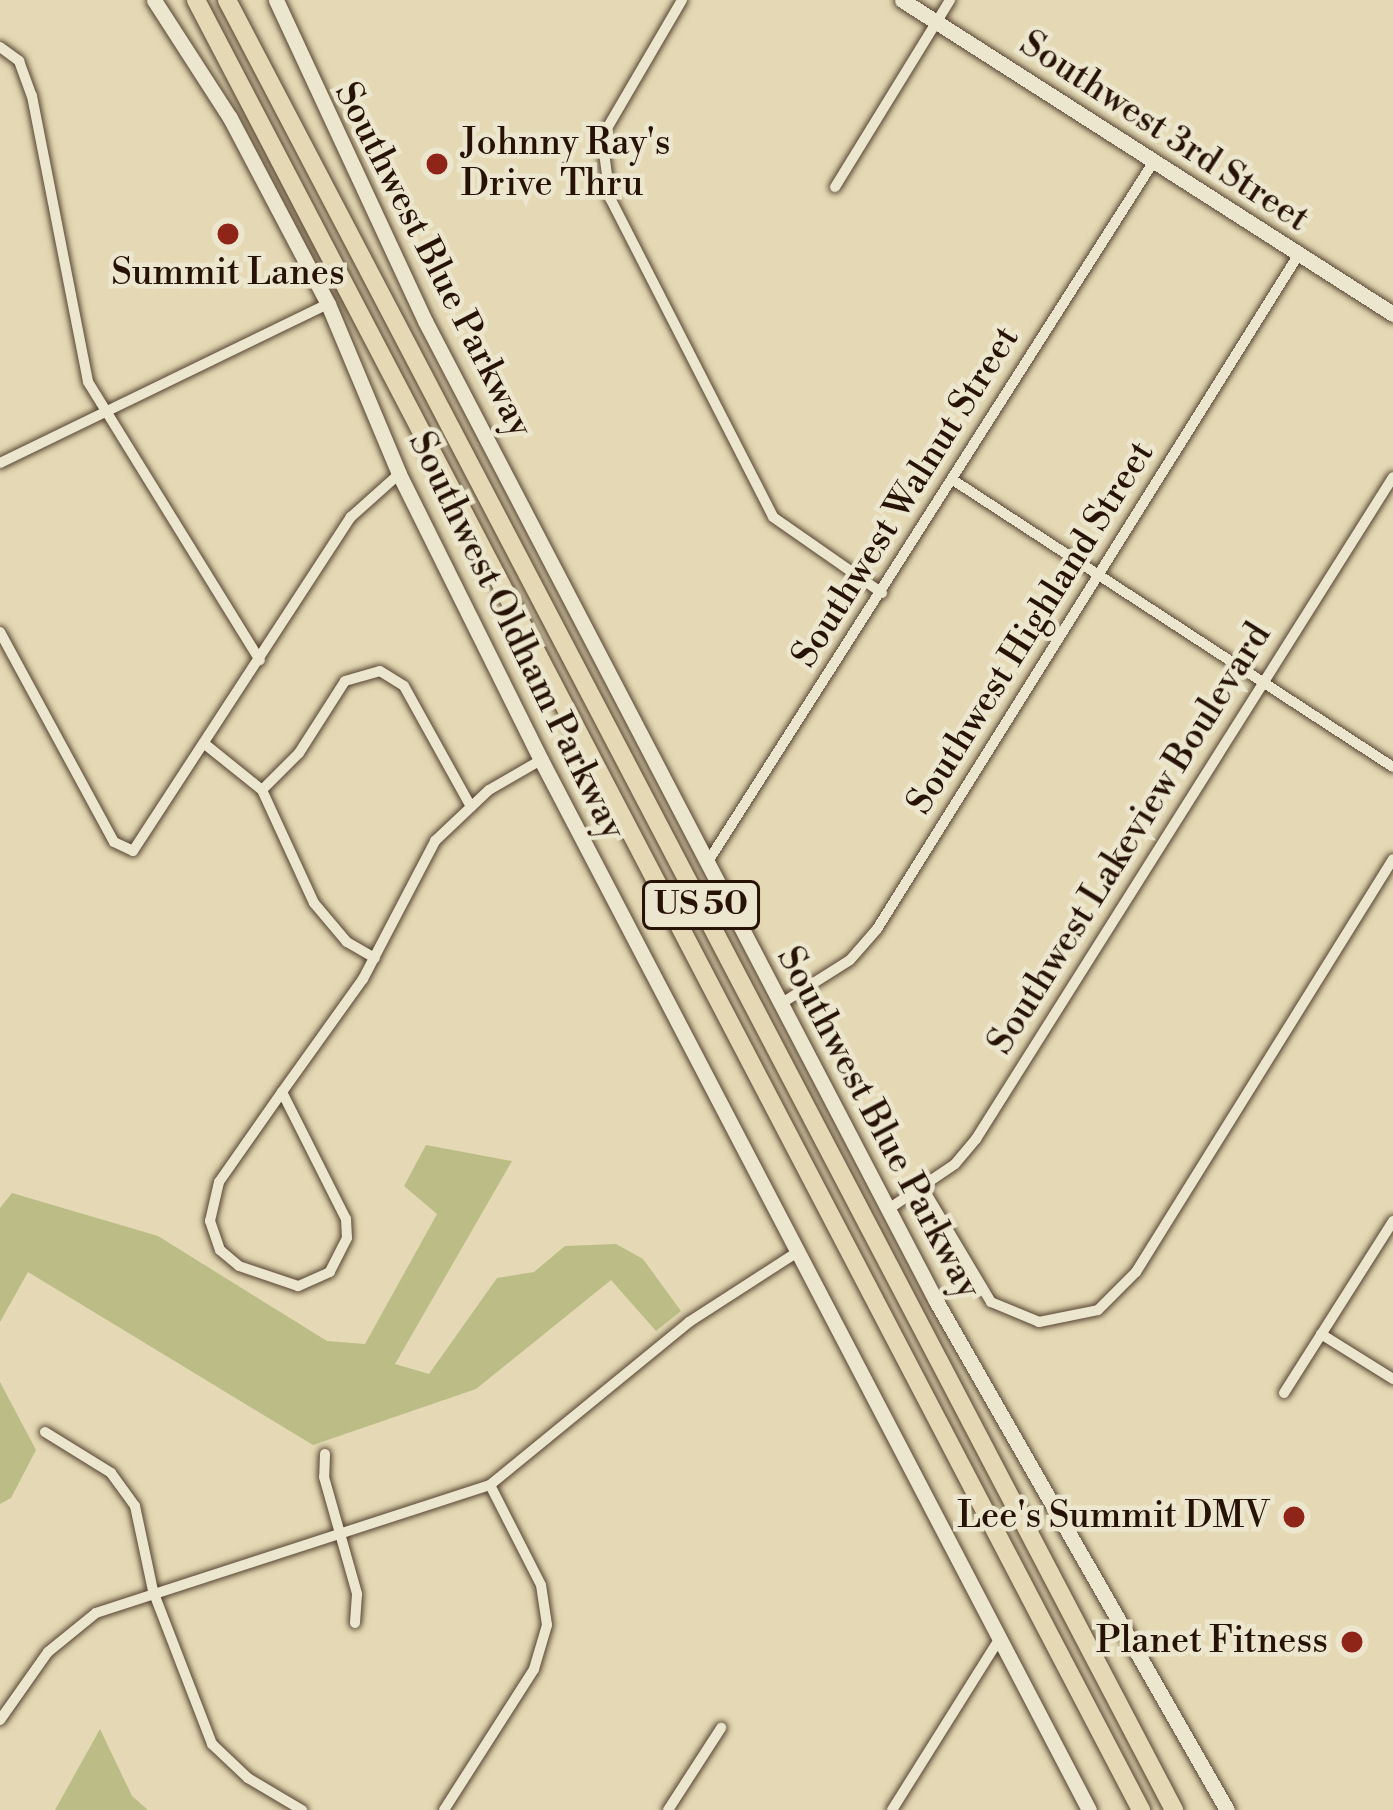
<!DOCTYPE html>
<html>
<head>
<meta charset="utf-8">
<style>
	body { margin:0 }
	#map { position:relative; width:1393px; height:1810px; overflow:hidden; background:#e4d9b4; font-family:"Libre Bodoni",serif }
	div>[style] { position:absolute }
	.green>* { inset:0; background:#bcbc87 }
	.roads { filter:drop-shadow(0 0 3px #564432) drop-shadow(0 0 3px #564432) }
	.street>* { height:10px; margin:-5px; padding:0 5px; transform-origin:5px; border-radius:5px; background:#ede6ce }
	.secondary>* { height:15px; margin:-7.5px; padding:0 7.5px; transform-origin:7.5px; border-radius:7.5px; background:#ede6ce }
	.highway>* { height:18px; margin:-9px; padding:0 9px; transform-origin:9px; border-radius:9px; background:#e4d9b4 }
	.dots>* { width:33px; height:33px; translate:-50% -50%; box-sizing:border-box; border:6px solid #ede6ce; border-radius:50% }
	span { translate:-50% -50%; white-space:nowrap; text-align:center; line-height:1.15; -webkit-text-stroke:9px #ede6ce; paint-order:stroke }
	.shield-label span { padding:3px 9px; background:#ede6ce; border:3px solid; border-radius:9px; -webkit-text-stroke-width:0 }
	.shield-label { font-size:33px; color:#271306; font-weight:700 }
	.street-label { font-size:36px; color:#271306 }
	.poi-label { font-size:36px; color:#271306 }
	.left { translate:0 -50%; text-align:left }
	.right { translate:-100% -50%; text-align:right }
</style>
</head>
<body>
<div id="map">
	<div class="green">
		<i style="clip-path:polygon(426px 1145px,512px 1161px,395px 1364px,429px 1374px,497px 1278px,534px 1272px,565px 1246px,616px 1244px,643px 1259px,681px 1311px,656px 1331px,611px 1280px,476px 1389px,313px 1445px,28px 1272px,0 1322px,0 1208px,12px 1193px,158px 1236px,327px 1341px,365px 1344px,437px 1214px,404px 1186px)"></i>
		<i style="clip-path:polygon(0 1382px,36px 1450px,11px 1498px,0 1504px)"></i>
		<i style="clip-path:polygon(100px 1729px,132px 1796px,148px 1810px,55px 1810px)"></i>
	</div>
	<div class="roads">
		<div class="street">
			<i style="left:682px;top:0;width:159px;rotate:120.3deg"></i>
			<i style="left:602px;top:137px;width:62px;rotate:82.5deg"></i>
			<i style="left:610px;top:198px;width:358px;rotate:62.9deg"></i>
			<i style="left:773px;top:517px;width:133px;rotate:34.9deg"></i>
			<i style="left:0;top:47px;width:24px;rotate:36deg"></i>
			<i style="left:19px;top:61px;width:37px;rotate:70deg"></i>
			<i style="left:32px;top:96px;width:291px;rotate:78.9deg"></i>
			<i style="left:88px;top:382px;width:327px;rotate:58.3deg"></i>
			<i style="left:835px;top:187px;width:220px;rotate:-58.4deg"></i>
			<i style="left:0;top:463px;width:365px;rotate:-25.9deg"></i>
			<i style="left:953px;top:480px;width:525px;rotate:33.12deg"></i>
			<i style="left:0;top:632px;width:239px;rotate:61.5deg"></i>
			<i style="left:114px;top:842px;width:21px;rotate:25deg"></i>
			<i style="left:133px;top:851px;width:399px;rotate:-56.9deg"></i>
			<i style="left:351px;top:517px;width:64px;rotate:-41.9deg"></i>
			<i style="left:206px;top:745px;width:72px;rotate:38.8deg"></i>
			<i style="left:262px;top:790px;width:124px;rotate:65.3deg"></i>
			<i style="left:314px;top:903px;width:51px;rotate:49.8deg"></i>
			<i style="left:347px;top:942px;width:32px;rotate:30deg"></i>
			<i style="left:262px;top:790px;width:52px;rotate:-45deg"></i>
			<i style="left:299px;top:753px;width:85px;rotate:-57.4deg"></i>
			<i style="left:345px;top:681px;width:36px;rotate:-16deg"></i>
			<i style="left:380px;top:671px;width:28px;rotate:32deg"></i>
			<i style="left:404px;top:686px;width:136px;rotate:61deg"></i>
			<i style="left:707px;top:863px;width:832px;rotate:-57.51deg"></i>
			<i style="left:782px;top:1003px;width:80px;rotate:-32.3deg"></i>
			<i style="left:850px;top:960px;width:41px;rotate:-48.9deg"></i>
			<i style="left:877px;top:929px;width:796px;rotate:-57.99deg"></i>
			<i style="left:282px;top:1092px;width:142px;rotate:63.3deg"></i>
			<i style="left:346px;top:1219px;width:19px;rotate:87deg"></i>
			<i style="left:347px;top:1238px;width:38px;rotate:117deg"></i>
			<i style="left:330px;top:1272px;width:35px;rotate:156deg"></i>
			<i style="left:298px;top:1286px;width:62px;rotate:-161.3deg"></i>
			<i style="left:239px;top:1266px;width:25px;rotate:-140deg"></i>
			<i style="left:220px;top:1250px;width:31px;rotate:-109deg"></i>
			<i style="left:210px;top:1221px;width:40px;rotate:-77deg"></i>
			<i style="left:219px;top:1182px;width:110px;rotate:-55deg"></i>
			<i style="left:282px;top:1092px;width:139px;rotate:-54.4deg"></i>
			<i style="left:363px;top:979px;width:156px;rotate:-62.4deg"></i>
			<i style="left:435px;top:841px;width:74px;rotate:-43.4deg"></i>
			<i style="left:489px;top:790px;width:60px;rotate:-30deg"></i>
			<i style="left:923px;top:1188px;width:133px;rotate:59.2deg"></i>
			<i style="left:991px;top:1302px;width:52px;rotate:22.6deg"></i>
			<i style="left:1039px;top:1322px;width:60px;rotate:-11.5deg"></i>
			<i style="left:1098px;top:1310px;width:54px;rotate:-45deg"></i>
			<i style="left:1136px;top:1272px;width:486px;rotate:-58.1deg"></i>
			<i style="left:890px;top:1208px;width:78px;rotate:-34.1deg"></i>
			<i style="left:955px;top:1164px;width:33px;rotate:-50deg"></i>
			<i style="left:976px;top:1139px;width:782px;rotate:-57.79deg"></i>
			<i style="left:1321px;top:1334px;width:85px;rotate:32deg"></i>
			<i style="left:1284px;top:1393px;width:204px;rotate:-57.6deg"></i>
			<i style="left:45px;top:1432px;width:78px;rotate:31.8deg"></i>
			<i style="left:111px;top:1473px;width:41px;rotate:54deg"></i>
			<i style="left:135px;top:1506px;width:87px;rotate:78deg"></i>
			<i style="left:153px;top:1591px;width:164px;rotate:68.9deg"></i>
			<i style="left:212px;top:1744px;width:50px;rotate:43.4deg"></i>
			<i style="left:248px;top:1778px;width:63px;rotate:30.7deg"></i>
			<i style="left:325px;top:1454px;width:23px;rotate:92deg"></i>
			<i style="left:324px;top:1477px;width:122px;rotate:74.2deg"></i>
			<i style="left:357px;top:1594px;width:29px;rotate:94deg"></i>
			<i style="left:0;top:1720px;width:83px;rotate:-54.8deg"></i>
			<i style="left:48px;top:1652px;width:62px;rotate:-39.1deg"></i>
			<i style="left:96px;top:1613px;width:414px;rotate:-18deg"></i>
			<i style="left:490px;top:1485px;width:257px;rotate:-39.3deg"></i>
			<i style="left:689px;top:1322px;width:131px;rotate:-32.8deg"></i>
			<i style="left:444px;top:1810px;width:167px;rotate:-57.4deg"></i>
			<i style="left:534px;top:1669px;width:46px;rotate:-73.5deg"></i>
			<i style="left:547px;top:1625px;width:40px;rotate:-98.5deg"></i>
			<i style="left:541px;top:1585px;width:112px;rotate:-117deg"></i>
			<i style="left:668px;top:1810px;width:98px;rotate:-57.1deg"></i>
			<i style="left:892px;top:1810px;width:203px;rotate:-57.9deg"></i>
		</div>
		<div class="secondary">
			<i style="left:154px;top:0;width:140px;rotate:57.2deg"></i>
			<i style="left:230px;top:118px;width:210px;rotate:62.2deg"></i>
			<i style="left:328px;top:304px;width:184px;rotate:67.3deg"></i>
			<i style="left:399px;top:474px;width:319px;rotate:63.6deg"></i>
			<i style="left:541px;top:760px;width:1184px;rotate:62.44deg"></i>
			<i style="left:276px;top:0;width:354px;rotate:65.1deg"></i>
			<i style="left:425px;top:321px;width:1105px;rotate:62.46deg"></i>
			<i style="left:936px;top:1301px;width:586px;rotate:60.24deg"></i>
			<i style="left:902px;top:0;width:583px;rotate:32.6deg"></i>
		</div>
		<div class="highway">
			<i style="left:196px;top:0;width:2042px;rotate:62.43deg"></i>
			<i style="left:227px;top:0;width:2043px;rotate:62.38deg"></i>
		</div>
	</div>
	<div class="dots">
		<i style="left:437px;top:164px;background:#8f2418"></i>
		<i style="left:228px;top:234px;background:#8f2418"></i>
		<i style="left:1294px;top:1517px;background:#8f2418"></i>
		<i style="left:1352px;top:1642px;background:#8f2418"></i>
	</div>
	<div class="shield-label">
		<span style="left:701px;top:905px">US 50</span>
	</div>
	<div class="street-label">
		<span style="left:1164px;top:132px;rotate:33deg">Southwest 3rd Street</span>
		<span style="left:433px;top:260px;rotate:63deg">Southwest Blue Parkway</span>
		<span style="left:906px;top:497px;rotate:-58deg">Southwest Walnut Street</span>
		<span style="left:1031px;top:628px;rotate:-58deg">Southwest Highland Street</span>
		<span style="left:516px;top:636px;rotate:64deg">Southwest Oldham Parkway</span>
		<span style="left:1130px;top:839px;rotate:-58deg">Southwest Lakeview Boulevard</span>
		<span style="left:878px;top:1123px;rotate:62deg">Southwest Blue Parkway</span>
	</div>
	<div class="poi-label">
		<span class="left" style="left:461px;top:164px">Johnny Ray's<br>Drive Thru</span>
		<span style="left:228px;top:274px">Summit Lanes</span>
		<span class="right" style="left:1270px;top:1517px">Lee's Summit DMV</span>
		<span class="right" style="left:1328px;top:1642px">Planet Fitness</span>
	</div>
</div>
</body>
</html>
